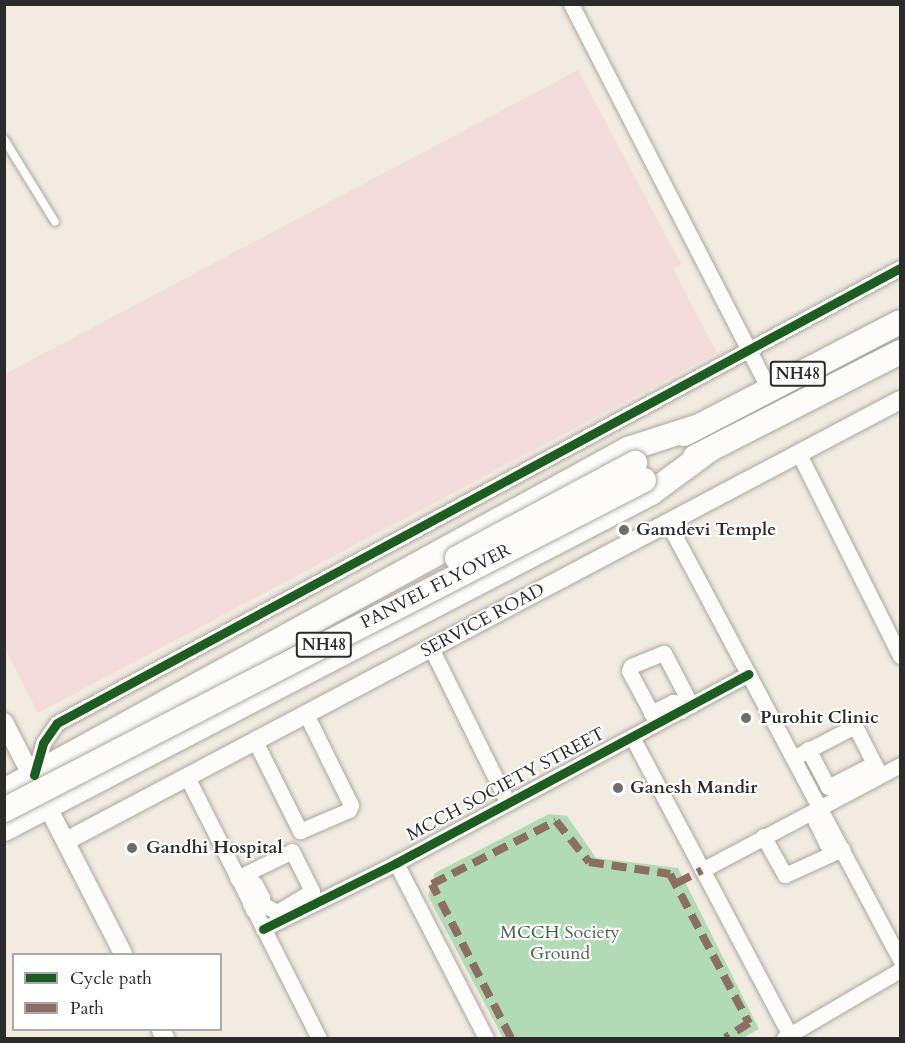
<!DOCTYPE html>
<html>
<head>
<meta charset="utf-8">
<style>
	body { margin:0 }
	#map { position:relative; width:905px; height:1043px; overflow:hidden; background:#f1ebe1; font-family:Cardo,serif }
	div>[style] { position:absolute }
	.built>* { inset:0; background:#f4dcdb }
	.green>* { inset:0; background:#b1dbb4 }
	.roads { filter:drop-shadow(0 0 2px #aaa6a1) drop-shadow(0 0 2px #aaa6a1) }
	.service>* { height:8px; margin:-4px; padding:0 4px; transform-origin:4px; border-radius:4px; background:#fdfcfa }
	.minor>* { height:15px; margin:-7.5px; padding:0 7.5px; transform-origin:7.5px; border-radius:7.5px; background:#fdfcfa }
	.tertiary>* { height:18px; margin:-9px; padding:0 9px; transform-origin:9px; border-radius:9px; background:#fdfcfa }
	.trunk>* { height:24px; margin:-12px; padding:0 12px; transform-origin:12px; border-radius:12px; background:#fdfcfa }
	.bridges { filter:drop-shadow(0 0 2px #aaa6a1) drop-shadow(0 0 2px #aaa6a1) }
	.trunk-bridge>* { height:24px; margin:-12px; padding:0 12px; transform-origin:12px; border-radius:12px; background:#fdfcfa }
	.quiet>* { height:8px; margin-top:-4px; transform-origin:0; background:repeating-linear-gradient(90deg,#8d6e63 0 15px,transparent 0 23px) }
	.cycleway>* { height:9px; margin:-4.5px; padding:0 4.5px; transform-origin:4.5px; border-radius:4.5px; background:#1b5e20 }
	.dots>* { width:16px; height:16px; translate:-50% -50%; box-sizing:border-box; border:3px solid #fff; border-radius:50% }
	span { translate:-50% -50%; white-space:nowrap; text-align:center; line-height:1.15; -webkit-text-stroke:4.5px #fff; paint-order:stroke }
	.shield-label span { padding:2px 4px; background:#fff; border:2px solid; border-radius:4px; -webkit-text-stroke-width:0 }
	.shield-label { font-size:16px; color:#2b2b2b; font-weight:700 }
	.poi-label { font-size:18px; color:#2b2b2b; font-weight:700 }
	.left { translate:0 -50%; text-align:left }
	.street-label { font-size:18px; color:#2b2b2b }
	.park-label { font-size:18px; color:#48644e }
	.frame { position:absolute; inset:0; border:6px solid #2b2b2b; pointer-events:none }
	.legend { position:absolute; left:12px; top:953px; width:210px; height:78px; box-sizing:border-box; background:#fff; border:2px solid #aaa; margin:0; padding:8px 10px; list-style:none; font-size:18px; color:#2b2b2b }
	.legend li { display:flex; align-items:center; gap:12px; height:30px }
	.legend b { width:30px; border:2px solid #aaa }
</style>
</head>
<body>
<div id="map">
	<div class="built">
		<i style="clip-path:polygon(578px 70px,681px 264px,673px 269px,717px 353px,38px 713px,5px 649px,5px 374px)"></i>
	</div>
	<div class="green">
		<i style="clip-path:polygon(549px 814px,567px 816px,596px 858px,678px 868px,759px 1029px,743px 1038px,503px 1038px,428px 896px,435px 873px)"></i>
	</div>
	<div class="roads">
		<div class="service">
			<i style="left:4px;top:139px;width:97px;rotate:58.4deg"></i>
		</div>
		<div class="minor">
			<i style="left:571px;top:4px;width:433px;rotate:62.8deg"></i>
			<i style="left:799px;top:454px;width:226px;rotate:63.4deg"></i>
			<i style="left:668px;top:523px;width:495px;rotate:62deg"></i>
			<i style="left:431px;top:648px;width:173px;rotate:63.6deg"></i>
			<i style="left:651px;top:713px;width:25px;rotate:-27deg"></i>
			<i style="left:673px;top:702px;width:12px;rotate:48deg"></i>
			<i style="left:657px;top:723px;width:59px;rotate:-118.3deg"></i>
			<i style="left:629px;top:671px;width:5px;rotate:-68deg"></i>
			<i style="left:631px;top:666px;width:35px;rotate:-22deg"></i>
			<i style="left:664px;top:653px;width:59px;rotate:62.6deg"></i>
			<i style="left:632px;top:737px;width:337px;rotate:62.1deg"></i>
			<i style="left:255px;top:741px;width:101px;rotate:63.4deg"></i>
			<i style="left:300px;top:831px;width:53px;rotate:-23.2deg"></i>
			<i style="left:349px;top:810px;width:5px;rotate:-68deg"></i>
			<i style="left:351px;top:805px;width:102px;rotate:-116.3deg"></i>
			<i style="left:808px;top:749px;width:43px;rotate:62.2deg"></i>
			<i style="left:828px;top:787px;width:44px;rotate:-27.1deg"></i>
			<i style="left:793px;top:758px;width:70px;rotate:-27.3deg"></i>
			<i style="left:855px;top:726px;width:55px;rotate:63deg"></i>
			<i style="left:34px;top:775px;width:33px;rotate:-74deg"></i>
			<i style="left:43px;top:743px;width:24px;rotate:-55deg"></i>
			<i style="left:57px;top:723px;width:958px;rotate:-28.36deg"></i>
			<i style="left:187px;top:777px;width:292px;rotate:63.2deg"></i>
			<i style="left:814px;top:818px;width:30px;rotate:64deg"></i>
			<i style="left:763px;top:836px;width:45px;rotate:60.6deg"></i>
			<i style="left:785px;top:875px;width:63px;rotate:-24.5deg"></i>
			<i style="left:396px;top:863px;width:197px;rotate:62.8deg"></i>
			<i style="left:702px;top:870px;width:224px;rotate:-27.9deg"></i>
			<i style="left:237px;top:878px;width:61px;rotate:-26.1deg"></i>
			<i style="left:292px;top:851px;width:45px;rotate:63.4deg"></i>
			<i style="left:312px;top:891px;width:41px;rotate:149deg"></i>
			<i style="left:277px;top:912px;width:15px;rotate:-152deg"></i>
			<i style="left:264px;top:905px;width:12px;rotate:156deg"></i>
			<i style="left:250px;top:904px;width:14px;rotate:-30deg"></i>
			<i style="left:262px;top:897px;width:15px;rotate:-118deg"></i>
			<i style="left:263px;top:929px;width:148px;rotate:-26.4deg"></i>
			<i style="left:396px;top:863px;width:400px;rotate:-28.2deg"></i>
			<i style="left:784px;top:1038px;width:134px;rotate:-30.4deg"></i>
		</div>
		<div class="tertiary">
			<i style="left:4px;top:722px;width:261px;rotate:62.8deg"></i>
			<i style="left:66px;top:841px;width:943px;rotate:-27.87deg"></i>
			<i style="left:161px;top:1030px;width:9px;rotate:63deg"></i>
		</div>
		<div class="trunk">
			<i style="left:684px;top:434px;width:243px;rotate:-27.4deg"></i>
			<i style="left:695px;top:457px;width:230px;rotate:-27.1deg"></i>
			<i style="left:4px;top:791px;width:712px;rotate:-28.73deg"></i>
			<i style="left:628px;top:449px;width:71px;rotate:-17.9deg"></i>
			<i style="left:4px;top:829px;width:729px;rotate:-27.44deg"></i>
			<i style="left:651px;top:493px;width:71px;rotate:-36.4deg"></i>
		</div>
	</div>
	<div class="bridges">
		<div class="trunk-bridge">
			<i style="left:457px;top:558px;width:202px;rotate:-28.1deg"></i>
			<i style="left:4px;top:810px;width:720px;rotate:-27.28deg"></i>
		</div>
	</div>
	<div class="quiet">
		<i style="left:677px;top:883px;width:28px;rotate:-27deg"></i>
		<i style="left:511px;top:1038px;width:173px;rotate:-117.2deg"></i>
		<i style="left:432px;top:884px;width:139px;rotate:-26.9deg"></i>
		<i style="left:556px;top:821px;width:53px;rotate:51.2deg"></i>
		<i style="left:589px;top:862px;width:82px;rotate:8.4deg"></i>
		<i style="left:670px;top:874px;width:169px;rotate:62.1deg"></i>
		<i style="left:749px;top:1023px;width:28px;rotate:148deg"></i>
	</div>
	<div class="cycleway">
		<i style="left:34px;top:775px;width:33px;rotate:-74deg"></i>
		<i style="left:43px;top:743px;width:24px;rotate:-55deg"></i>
		<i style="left:57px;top:723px;width:958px;rotate:-28.36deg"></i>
		<i style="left:263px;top:929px;width:148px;rotate:-26.4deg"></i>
		<i style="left:396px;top:863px;width:400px;rotate:-28.2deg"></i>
	</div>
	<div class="dots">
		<i style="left:624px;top:530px;background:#706e6b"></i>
		<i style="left:746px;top:718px;background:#706e6b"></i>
		<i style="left:618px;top:788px;background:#706e6b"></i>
		<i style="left:132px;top:848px;background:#706e6b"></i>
	</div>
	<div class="shield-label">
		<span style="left:798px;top:374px">NH48</span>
		<span style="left:324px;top:645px">NH48</span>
	</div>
	<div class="poi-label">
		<span class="left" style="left:636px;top:530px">Gamdevi Temple</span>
		<span class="left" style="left:760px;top:718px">Purohit Clinic</span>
		<span class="left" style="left:630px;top:788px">Ganesh Mandir</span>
		<span class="left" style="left:146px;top:848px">Gandhi Hospital</span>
	</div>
	<div class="street-label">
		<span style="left:436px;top:587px;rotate:-27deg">PANVEL FLYOVER</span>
		<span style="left:483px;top:621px;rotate:-28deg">SERVICE ROAD</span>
		<span style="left:506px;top:785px;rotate:-28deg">MCCH SOCIETY STREET</span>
	</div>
	<div class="park-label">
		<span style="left:560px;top:944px">MCCH Society<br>Ground</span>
	</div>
	<div class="frame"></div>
	<ul class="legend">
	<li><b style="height:8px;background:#1b5e20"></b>Cycle path</li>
	<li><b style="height:8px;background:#8d6e63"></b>Path</li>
	</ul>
</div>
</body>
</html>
